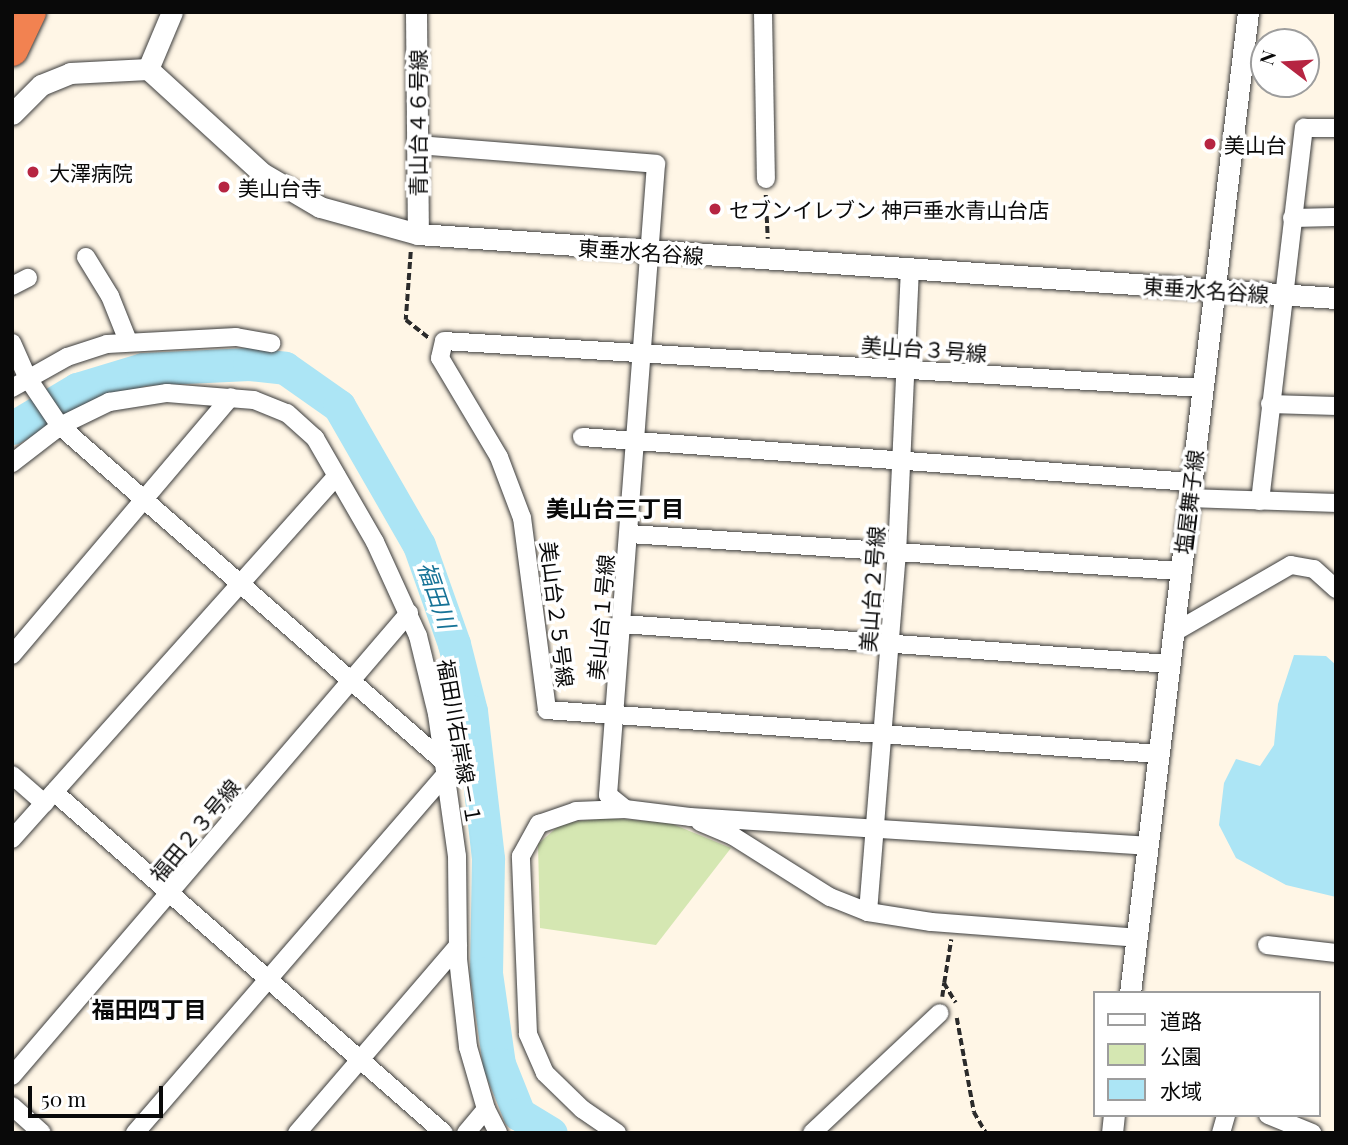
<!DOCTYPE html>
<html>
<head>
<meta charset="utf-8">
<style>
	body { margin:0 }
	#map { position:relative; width:1348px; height:1145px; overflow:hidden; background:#fff6e6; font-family:"Playfair Display","Noto Sans JP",serif }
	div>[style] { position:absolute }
	.green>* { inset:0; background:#d5e7b2 }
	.water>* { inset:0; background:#ace5f5 }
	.river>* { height:33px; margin:-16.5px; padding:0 16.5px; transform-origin:16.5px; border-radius:16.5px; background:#ace5f5 }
	.path>* { height:3.5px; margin-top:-1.75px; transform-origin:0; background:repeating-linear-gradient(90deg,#2b2b2b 0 7px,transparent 0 10.5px) }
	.roads { filter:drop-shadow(0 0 2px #3c3c3c) drop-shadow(0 0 2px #3c3c3c) }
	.minor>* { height:18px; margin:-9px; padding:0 9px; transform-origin:9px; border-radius:9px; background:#fff }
	.tertiary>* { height:21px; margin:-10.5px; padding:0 10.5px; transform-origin:10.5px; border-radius:10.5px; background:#fff }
	.motorway>* { height:32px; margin:-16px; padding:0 16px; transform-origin:16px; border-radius:16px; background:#f28251 }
	.dots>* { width:19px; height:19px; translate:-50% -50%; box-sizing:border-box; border:4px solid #fff; border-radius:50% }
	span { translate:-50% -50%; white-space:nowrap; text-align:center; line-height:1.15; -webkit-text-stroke:7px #fff; paint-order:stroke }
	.street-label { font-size:21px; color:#090909 }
	.poi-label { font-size:21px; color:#090909 }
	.left { translate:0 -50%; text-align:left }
	.neighbourhood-label { font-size:23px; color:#090909; font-weight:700 }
	.water-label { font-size:23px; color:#177397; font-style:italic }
	.frame { position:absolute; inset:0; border:14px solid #090909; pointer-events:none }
	.legend { position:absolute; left:1093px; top:991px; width:228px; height:126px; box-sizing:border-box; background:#fff; border:2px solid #9d9d9d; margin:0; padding:9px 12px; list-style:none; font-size:21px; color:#090909 }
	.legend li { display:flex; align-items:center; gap:14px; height:35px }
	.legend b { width:35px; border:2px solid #9d9d9d }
	.north { position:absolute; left:1250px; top:28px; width:70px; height:70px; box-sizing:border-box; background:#fff; border:2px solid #9d9d9d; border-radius:50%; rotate:287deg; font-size:19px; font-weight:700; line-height:28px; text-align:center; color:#090909 }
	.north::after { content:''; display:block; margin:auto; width:24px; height:32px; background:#b62542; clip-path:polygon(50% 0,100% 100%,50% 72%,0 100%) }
	.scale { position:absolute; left:28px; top:1086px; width:135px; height:32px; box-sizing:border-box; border:4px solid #090909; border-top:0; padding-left:9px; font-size:21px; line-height:24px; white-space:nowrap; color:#090909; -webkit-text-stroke:5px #fff; paint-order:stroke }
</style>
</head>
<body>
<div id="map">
	<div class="green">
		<i style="clip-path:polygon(608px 818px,670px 823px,731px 848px,656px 945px,540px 928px,538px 844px,562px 823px)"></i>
	</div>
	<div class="water">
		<i style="clip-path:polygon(1294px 655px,1326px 656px,1336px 665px,1336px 897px,1286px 885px,1236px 858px,1219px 825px,1224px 783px,1236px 759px,1260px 766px,1274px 745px,1278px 704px)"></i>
	</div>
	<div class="river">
		<i style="left:12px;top:428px;width:76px;rotate:-31deg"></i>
		<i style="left:77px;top:389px;width:69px;rotate:-16.9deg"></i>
		<i style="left:143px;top:369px;width:106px;rotate:-2.7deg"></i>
		<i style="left:249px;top:364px;width:36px;rotate:6deg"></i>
		<i style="left:285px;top:368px;width:66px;rotate:35.1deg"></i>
		<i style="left:339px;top:406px;width:160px;rotate:60.1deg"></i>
		<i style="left:419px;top:545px;width:105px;rotate:70.5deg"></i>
		<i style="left:454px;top:644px;width:69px;rotate:75.8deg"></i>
		<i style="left:471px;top:711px;width:149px;rotate:83.4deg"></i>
		<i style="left:488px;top:859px;width:114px;rotate:91deg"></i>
		<i style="left:486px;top:973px;width:92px;rotate:81.9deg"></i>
		<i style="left:499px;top:1064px;width:54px;rotate:68.2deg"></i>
		<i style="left:519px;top:1114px;width:37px;rotate:31deg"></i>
	</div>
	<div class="path">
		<i style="left:766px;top:195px;width:44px;rotate:87.4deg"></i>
		<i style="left:411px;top:252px;width:68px;rotate:94.2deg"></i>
		<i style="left:406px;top:320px;width:29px;rotate:38deg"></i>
		<i style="left:944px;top:983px;width:44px;rotate:-80.8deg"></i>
		<i style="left:942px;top:997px;width:14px;rotate:-82deg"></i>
		<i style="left:944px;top:983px;width:23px;rotate:59deg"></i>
		<i style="left:957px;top:1018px;width:96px;rotate:79.7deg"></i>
		<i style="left:974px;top:1112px;width:24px;rotate:60deg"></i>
	</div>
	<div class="roads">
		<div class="minor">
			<i style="left:763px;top:12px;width:167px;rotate:89deg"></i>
			<i style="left:417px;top:145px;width:240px;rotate:4.5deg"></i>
			<i style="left:656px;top:164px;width:633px;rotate:94.35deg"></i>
			<i style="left:608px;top:795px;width:22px;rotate:39deg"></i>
			<i style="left:1292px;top:218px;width:44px;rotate:-1.3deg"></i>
			<i style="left:86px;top:257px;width:46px;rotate:58.4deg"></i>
			<i style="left:110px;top:296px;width:48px;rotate:68.2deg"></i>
			<i style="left:12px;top:286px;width:18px;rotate:-27deg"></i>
			<i style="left:12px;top:343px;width:37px;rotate:66deg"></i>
			<i style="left:27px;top:377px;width:59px;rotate:56deg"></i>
			<i style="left:60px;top:426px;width:510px;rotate:41.19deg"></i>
			<i style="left:12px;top:388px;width:63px;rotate:-29.4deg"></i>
			<i style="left:67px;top:357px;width:42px;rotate:-18deg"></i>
			<i style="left:107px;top:344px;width:129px;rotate:-3.1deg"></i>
			<i style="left:236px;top:337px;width:36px;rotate:10deg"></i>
			<i style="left:1270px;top:404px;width:66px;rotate:1.7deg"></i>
			<i style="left:582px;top:437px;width:611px;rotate:4.23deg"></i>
			<i style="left:12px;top:463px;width:61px;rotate:-37.6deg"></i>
			<i style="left:60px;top:426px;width:55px;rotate:-26.1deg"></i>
			<i style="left:109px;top:402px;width:59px;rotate:-8.8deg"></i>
			<i style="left:167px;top:393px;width:87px;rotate:4.6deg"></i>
			<i style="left:254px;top:400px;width:35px;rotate:22deg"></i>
			<i style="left:287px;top:413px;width:38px;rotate:42deg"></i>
			<i style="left:315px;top:438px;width:120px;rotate:60deg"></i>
			<i style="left:375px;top:542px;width:103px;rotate:65.4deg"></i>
			<i style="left:418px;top:636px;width:80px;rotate:76.3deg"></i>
			<i style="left:437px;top:714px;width:143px;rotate:82deg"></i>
			<i style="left:457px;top:856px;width:103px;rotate:89.4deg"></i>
			<i style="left:458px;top:959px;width:89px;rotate:83.5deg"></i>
			<i style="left:468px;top:1047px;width:65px;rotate:73.8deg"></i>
			<i style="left:486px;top:1109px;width:27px;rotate:63deg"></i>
			<i style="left:1189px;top:498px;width:147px;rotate:1.9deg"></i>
			<i style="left:1260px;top:501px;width:376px;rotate:-83.3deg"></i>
			<i style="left:1304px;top:128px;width:32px"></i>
			<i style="left:630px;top:534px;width:551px;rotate:3.85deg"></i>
			<i style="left:622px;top:624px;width:548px;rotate:4.18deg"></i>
			<i style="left:1173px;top:633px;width:136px;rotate:-30deg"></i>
			<i style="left:1291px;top:565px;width:23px;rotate:10deg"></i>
			<i style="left:1314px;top:569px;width:30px;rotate:42deg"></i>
			<i style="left:12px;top:655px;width:338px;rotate:-49.7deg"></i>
			<i style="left:1159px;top:754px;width:614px;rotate:-175.89deg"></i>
			<i style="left:547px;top:710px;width:194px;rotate:-97.4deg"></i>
			<i style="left:522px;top:518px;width:65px;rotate:-110.7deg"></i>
			<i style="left:499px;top:457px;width:115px;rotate:-120.8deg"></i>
			<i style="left:440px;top:358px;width:17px;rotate:-77deg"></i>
			<i style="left:444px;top:341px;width:759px;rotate:3.55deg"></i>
			<i style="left:12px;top:775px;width:43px;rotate:41.2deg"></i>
			<i style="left:54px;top:792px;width:518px;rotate:41.17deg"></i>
			<i style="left:700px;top:822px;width:36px;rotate:23deg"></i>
			<i style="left:733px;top:836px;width:115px;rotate:32.2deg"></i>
			<i style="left:830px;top:897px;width:41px;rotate:21.5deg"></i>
			<i style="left:868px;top:912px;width:64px;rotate:9deg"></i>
			<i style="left:931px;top:922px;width:207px;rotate:4.4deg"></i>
			<i style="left:12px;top:839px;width:487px;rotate:-48.2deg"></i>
			<i style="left:868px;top:912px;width:359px;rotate:-85.4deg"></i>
			<i style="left:897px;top:554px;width:285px;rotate:-87.4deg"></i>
			<i style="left:1267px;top:945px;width:69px;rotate:6.6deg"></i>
			<i style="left:12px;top:1076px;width:610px;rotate:-49.39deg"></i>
			<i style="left:12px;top:1106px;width:40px;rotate:42deg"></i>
			<i style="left:1268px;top:1115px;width:48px;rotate:22.2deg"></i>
			<i style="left:135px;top:1133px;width:475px;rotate:-49.1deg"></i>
			<i style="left:297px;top:1133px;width:247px;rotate:-49.3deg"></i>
			<i style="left:466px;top:1133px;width:31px;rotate:-50deg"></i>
			<i style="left:617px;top:1133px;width:42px;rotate:-145.6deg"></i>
			<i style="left:582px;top:1109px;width:52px;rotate:-135.8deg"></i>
			<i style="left:545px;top:1073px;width:43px;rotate:-113.6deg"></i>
			<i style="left:528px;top:1034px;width:178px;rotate:-92.3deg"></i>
			<i style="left:521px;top:856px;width:37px;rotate:-61deg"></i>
			<i style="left:539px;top:824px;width:39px;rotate:-19deg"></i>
			<i style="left:576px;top:811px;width:49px;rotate:-2.3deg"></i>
			<i style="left:625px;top:809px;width:65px;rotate:7deg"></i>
			<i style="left:690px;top:817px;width:458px;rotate:3.6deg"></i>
			<i style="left:812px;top:1133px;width:175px;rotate:-43.2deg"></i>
			<i style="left:1221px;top:1133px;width:19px;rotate:-74deg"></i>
		</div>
		<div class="tertiary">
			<i style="left:416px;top:12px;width:222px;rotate:89.5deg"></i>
			<i style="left:148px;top:69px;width:62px;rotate:-67.2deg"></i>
			<i style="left:12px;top:114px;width:41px;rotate:-45deg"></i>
			<i style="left:41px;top:85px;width:31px;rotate:-22deg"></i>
			<i style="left:70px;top:73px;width:78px;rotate:-2.9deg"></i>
			<i style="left:148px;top:69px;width:154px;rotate:42.4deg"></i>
			<i style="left:262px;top:173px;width:67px;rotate:30.4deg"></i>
			<i style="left:320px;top:207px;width:102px;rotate:15.4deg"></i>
			<i style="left:418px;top:234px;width:920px;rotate:3.99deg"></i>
			<i style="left:1130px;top:993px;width:988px;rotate:-83.14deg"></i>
			<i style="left:1112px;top:1133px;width:18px;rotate:-84deg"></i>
		</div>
		<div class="motorway">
			<i style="left:12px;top:50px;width:42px;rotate:-64.7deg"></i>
		</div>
	</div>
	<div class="dots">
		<i style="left:1210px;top:144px;background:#b62542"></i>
		<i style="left:33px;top:172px;background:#b62542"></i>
		<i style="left:224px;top:187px;background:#b62542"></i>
		<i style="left:715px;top:209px;background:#b62542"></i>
	</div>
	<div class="street-label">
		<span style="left:417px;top:123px;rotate:-90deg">青山台４６号線</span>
		<span style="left:641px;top:251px;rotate:4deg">東垂水名谷線</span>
		<span style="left:1206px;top:289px;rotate:4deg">東垂水名谷線</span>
		<span style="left:924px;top:348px;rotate:4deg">美山台３号線</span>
		<span style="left:1188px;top:502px;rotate:-83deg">塩屋舞子線</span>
		<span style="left:871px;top:589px;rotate:-86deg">美山台２号線</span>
		<span style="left:558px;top:614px;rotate:83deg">美山台２５号線</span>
		<span style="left:600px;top:617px;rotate:-85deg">美山台１号線</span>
		<span style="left:461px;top:742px;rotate:80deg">福田川右岸線－１</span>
		<span style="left:194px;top:830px;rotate:-50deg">福田２３号線</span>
	</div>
	<div class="poi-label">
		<span class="left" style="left:1224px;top:144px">美山台</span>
		<span class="left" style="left:49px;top:172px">大澤病院</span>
		<span class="left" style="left:238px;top:187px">美山台寺</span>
		<span class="left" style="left:729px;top:209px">セブンイレブン 神戸垂水青山台店</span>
	</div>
	<div class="neighbourhood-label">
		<span style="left:615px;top:508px">美山台三丁目</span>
		<span style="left:149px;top:1009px">福田四丁目</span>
	</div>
	<div class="water-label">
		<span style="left:437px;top:595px;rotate:71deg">福田川</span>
	</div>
	<div class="frame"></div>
	<ul class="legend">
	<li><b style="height:9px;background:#fff"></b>道路</li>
	<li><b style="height:19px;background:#d5e7b2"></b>公園</li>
	<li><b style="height:19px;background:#ace5f5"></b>水域</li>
	</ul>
	<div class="north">N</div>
	<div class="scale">50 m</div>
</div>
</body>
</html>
